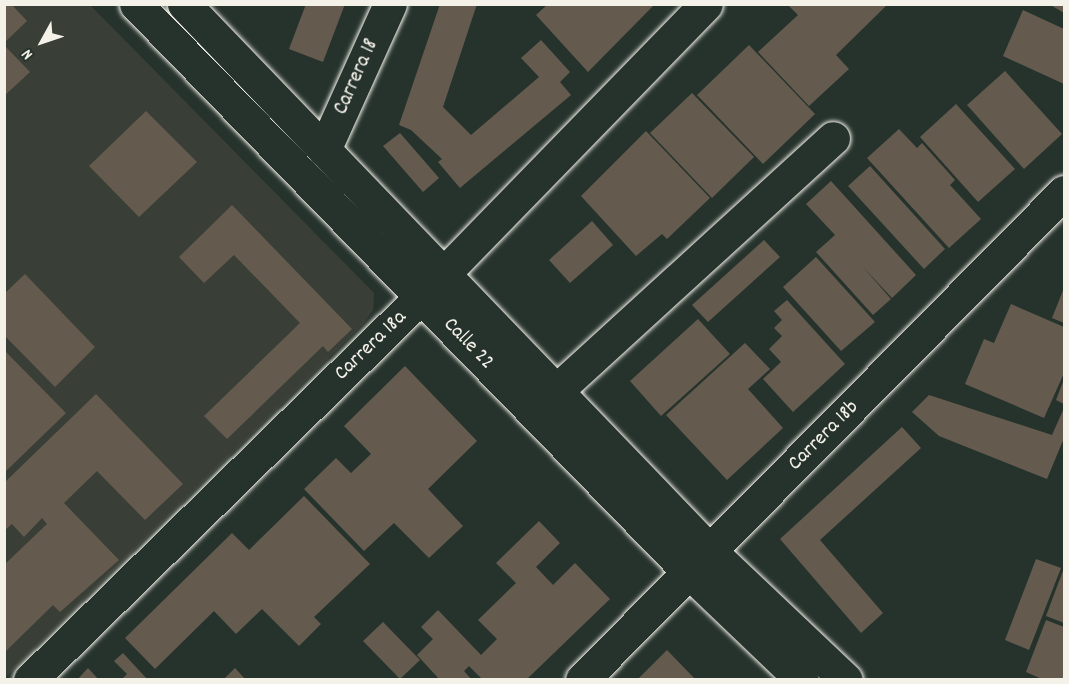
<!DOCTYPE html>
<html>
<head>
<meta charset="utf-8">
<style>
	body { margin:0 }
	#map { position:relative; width:1069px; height:684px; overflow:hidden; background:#26332d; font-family:Dekko,sans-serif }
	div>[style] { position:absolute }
	.built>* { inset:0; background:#393f37 }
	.building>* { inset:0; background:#645b4e }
	.roads { filter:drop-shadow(0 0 2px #f4f1e8) drop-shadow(0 0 2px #f4f1e8) }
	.minor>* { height:33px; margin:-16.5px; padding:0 16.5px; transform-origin:16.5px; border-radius:16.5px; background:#26332d }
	span { translate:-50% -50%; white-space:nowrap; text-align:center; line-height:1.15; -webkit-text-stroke:4.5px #26332d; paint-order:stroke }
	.street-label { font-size:21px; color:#f4f1e8 }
	.frame { position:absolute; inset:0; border:6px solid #f4f1e8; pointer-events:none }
	.north { position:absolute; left:12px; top:12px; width:60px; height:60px; -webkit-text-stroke:4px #26332d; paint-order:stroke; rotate:230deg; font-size:16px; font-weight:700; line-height:24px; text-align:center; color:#f4f1e8 }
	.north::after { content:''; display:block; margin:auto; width:21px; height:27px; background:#f4f1e8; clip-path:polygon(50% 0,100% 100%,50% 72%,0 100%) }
</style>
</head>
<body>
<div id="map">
	<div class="built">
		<i style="clip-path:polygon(5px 5px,90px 5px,374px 293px,373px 310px,364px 323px,5px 678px)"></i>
	</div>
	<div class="building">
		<i style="clip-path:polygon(4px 4px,11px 4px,27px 21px,4px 43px)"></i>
		<i style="clip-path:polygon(306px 4px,345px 4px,323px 62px,289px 49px)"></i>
		<i style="clip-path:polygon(440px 4px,477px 4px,443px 107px,471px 135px,539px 77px,521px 58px,541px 40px,570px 72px,560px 82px,571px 95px,460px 188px,438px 162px,442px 159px,411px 130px,399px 125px)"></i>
		<i style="clip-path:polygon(548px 4px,655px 4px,588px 72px,536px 15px)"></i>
		<i style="clip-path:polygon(787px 4px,888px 4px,836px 55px,849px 69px,809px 106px,758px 52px,798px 15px)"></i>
		<i style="clip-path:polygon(1049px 4px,1064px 4px,1064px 13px)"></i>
		<i style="clip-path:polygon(1023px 10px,1064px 29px,1064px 84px,1003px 56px)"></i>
		<i style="clip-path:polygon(4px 45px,30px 72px,4px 96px)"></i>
		<i style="clip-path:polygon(749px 45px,815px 114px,763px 164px,697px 95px)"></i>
		<i style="clip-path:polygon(1005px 71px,1062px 134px,1024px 169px,967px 105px)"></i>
		<i style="clip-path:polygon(692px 93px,754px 157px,712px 198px,650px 133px)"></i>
		<i style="clip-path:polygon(956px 104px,1015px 169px,978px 202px,920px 137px)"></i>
		<i style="clip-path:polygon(146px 111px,197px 162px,139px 217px,89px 166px)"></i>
		<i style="clip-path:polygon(899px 129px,917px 148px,922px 143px,955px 180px,950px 185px,981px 219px,949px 248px,867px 158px)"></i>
		<i style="clip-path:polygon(646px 131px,710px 198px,667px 239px,662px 234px,636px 256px,581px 196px)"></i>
		<i style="clip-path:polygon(400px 133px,439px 178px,423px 192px,383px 146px)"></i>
		<i style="clip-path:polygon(870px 166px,945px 249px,924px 269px,848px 186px)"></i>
		<i style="clip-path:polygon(831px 181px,916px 275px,892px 298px,863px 267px,891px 299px,873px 315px,816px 252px,835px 235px,806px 204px)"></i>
		<i style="clip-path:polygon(232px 205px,352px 329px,328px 352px,323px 346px,227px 439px,204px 416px,300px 323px,234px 255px,204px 283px,179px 257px)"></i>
		<i style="clip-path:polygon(592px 221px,613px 245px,570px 283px,549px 260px)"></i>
		<i style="clip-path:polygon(764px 240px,780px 257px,708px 322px,692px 305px)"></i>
		<i style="clip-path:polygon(816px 257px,875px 322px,841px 351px,783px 287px)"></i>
		<i style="clip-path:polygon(25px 274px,95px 347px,55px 387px,4px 335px,4px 294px)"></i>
		<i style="clip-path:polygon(1064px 288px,1064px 323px,1052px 318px)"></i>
		<i style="clip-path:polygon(787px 300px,845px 364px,793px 412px,763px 379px,781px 362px,769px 349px,782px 336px,774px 328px,782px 320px,774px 311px)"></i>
		<i style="clip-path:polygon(1011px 304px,1064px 327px,1064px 373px,1044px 418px,965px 384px,984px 339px,994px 343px)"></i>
		<i style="clip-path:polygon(698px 319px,730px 354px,661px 416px,630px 381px)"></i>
		<i style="clip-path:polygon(745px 343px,770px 369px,748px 389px,783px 428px,727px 480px,666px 415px)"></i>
		<i style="clip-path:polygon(4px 350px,66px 413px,4px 473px)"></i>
		<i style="clip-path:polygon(405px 366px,477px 441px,428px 489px,463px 526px,429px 558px,394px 523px,364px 551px,304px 489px,336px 458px,351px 473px,371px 454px,344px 426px)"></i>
		<i style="clip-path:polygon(1064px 379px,1064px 404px,1056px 400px)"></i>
		<i style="clip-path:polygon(96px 394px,183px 484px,145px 520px,97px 471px,64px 503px,119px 560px,60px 612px,53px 605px,4px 653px,4px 565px,47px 524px,42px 518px,24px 537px,12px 524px,4px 531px,4px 483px)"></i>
		<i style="clip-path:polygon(929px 395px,1052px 435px,1064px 408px,1064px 438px,1047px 479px,939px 436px,912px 412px)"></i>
		<i style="clip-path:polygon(902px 427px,921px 448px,820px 540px,883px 613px,861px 633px,780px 539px)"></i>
		<i style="clip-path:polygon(304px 496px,370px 564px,314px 617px,321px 624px,299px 646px,262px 609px,236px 634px,214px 611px,155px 669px,125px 638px,232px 533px,249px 550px)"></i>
		<i style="clip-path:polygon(539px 521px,560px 543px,536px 567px,553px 585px,575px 563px,610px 599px,526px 680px,483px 680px,469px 666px,464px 671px,472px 680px,440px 680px,417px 655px,433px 639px,421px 627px,438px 610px,481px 655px,497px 639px,478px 620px,516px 583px,496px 563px)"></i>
		<i style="clip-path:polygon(1036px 559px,1061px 568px,1029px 650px,1005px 640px)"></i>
		<i style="clip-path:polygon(1064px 568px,1064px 623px,1046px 616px)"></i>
		<i style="clip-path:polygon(1046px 620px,1064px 627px,1064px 680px,1044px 680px,1026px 672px)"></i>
		<i style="clip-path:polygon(383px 622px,420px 660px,400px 679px,363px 641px)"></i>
		<i style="clip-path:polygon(667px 650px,696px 680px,637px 680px)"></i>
		<i style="clip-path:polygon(123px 653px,135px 666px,148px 680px,121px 680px,127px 674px,114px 661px)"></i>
		<i style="clip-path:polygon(88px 668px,99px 680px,77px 680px)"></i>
		<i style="clip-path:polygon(235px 668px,246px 680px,223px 680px)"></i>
	</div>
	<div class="roads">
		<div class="minor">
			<i style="left:136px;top:4px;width:790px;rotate:45.77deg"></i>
			<i style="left:687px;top:570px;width:159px;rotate:43.7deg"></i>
			<i style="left:184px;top:4px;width:759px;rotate:46.12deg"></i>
			<i style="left:710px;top:551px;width:187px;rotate:43.5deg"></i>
			<i style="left:324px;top:150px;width:160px;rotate:-65.7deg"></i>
			<i style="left:556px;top:391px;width:375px;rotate:-42.4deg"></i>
			<i style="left:30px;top:680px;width:549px;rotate:-44.41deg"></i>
			<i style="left:422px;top:296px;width:407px;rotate:-45.8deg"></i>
			<i style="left:582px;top:680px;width:686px;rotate:-45.35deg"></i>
		</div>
	</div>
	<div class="street-label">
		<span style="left:357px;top:77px;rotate:-66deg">Carrera 18</span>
		<span style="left:468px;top:344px;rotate:46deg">Calle 22</span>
		<span style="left:371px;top:346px;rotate:-44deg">Carrera 18a</span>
		<span style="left:824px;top:436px;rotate:-45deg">Carrera 18b</span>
	</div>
	<div class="frame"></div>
	<div class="north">N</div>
</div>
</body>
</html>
